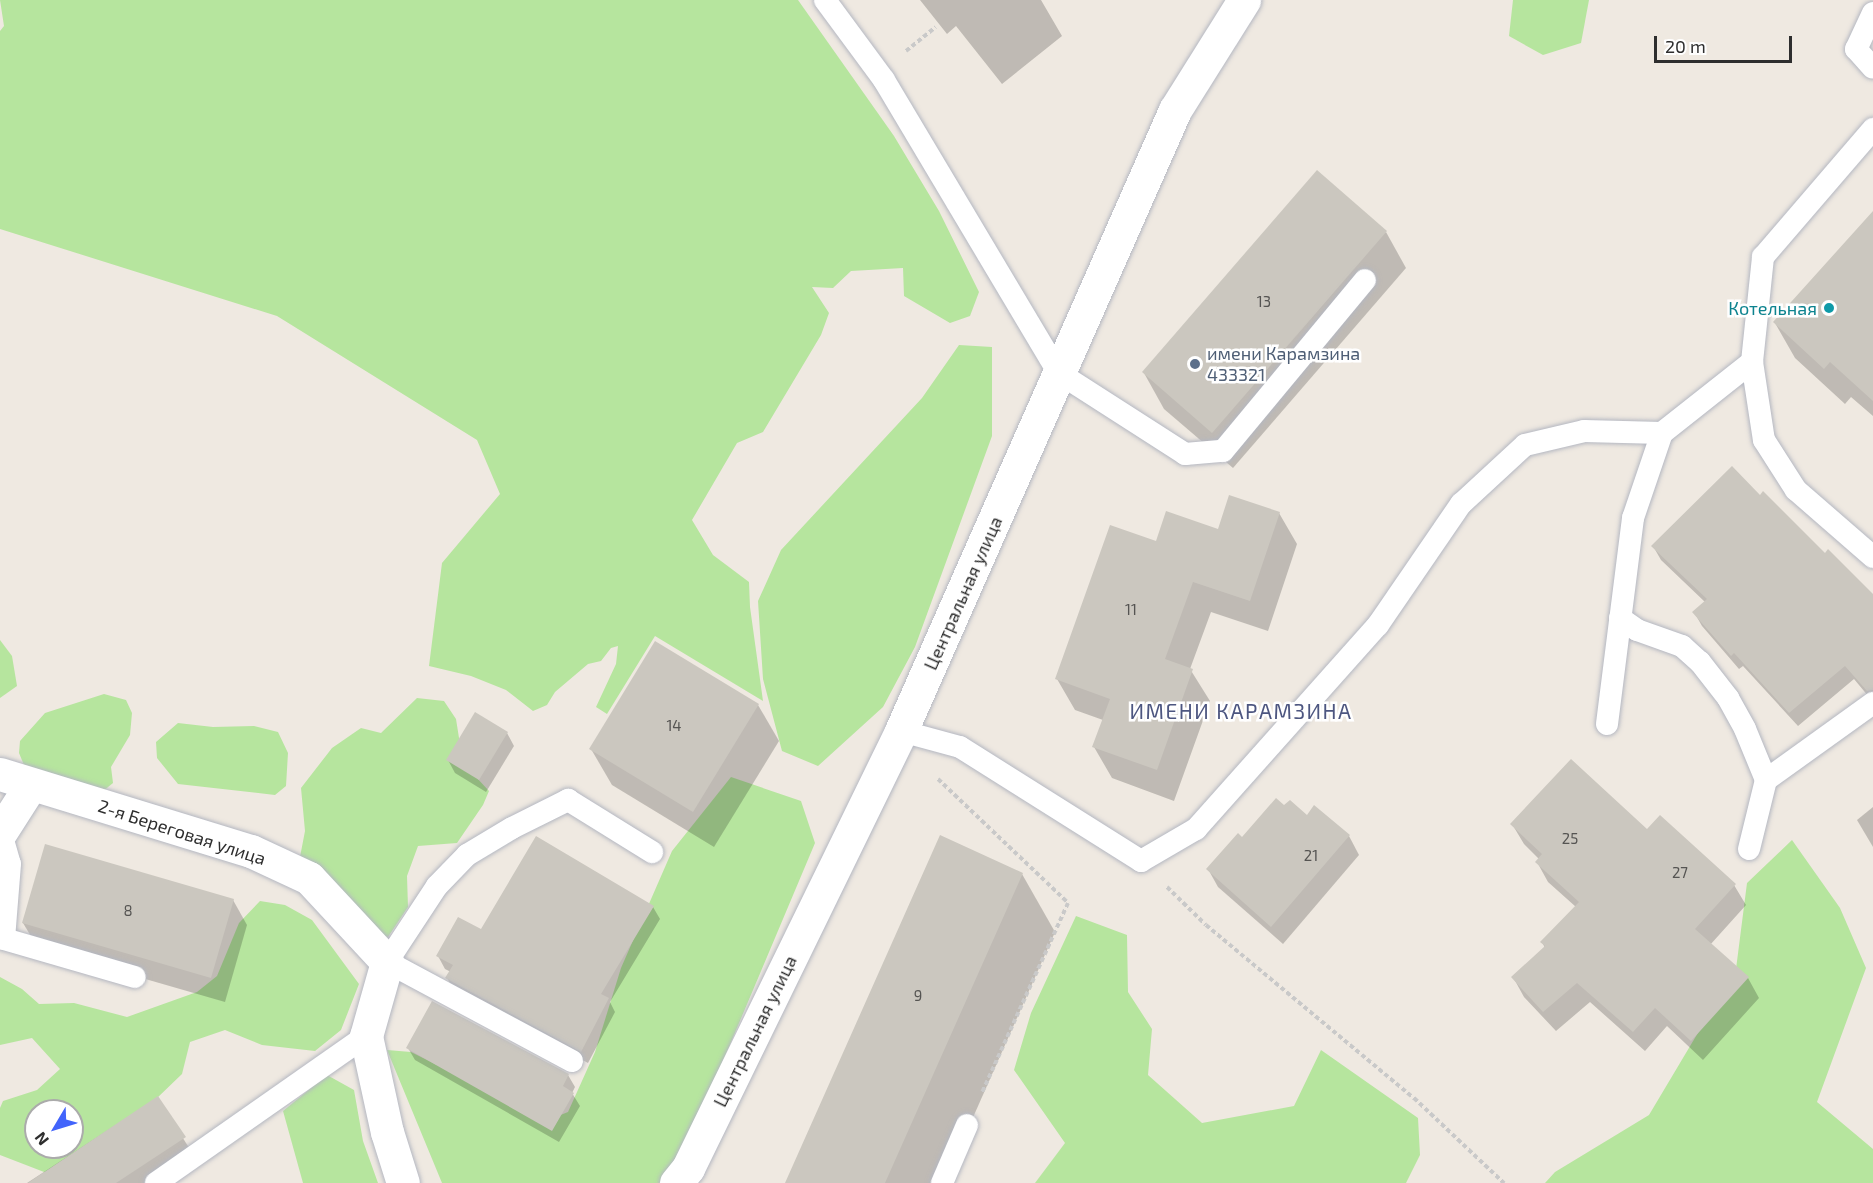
<!DOCTYPE html>
<html>
<head>
<meta charset="utf-8">
<style>
	body { margin:0 }
	#map { position:relative; width:1873px; height:1183px; overflow:hidden; background:#efe9e1; font-family:"Exo 2",sans-serif }
	div>[style] { position:absolute }
	.green>* { inset:0; background:#b6e59e }
	.shadow>* { inset:0; background:#0003 }
	.building>* { inset:0; background:#cbc7bf }
	.path>* { height:4px; margin-top:-2px; transform-origin:0; background:repeating-linear-gradient(90deg,#c9c9c9 0 4.5px,transparent 0 7.5px) }
	.roads { filter:drop-shadow(0 0 2px #b4b7c1) drop-shadow(0 0 2px #b4b7c1) }
	.service>* { height:22px; margin:-11px; padding:0 11px; transform-origin:11px; border-radius:11px; background:#fff }
	.minor>* { height:33px; margin:-16.5px; padding:0 16.5px; transform-origin:16.5px; border-radius:16.5px; background:#fff }
	.dots>* { width:16px; height:16px; translate:-50% -50%; box-sizing:border-box; border:3px solid #fff; border-radius:50% }
	span { translate:-50% -50%; white-space:nowrap; text-align:center; line-height:1.15; -webkit-text-stroke:5px #fff; paint-order:stroke }
	.number-label { font-size:15px; color:#555452 }
	.number-label span { -webkit-text-stroke-width:0 }
	.culture-label { font-size:18px; color:#0d838f }
	.right { translate:-100% -50%; text-align:right }
	.service-label { font-size:18px; color:#4e5e75 }
	.left { translate:0 -50%; text-align:left }
	.street-label { font-size:18px; color:#2e2e2e }
	.quarter-label { font-size:21px; color:#4d5680; letter-spacing:1.5px }
	.north { position:absolute; left:24px; top:1099px; width:60px; height:60px; box-sizing:border-box; background:#fff; border:2px solid #ababab; border-radius:50%; rotate:232deg; font-size:16px; font-weight:700; line-height:24px; text-align:center; color:#2e2e2e }
	.north::after { content:''; display:block; margin:auto; width:21px; height:27px; background:#4264fb; clip-path:polygon(50% 0,100% 100%,50% 72%,0 100%) }
	.scale { position:absolute; left:1654px; top:36px; width:138px; height:27px; box-sizing:border-box; border:3px solid #2e2e2e; border-top:0; padding-left:8px; font-size:18px; line-height:21px; white-space:nowrap; color:#2e2e2e; -webkit-text-stroke:4px #fff; paint-order:stroke }
</style>
</head>
<body>
<div id="map">
	<div class="green">
		<i style="clip-path:polygon(0 0,798px 0,894px 136px,939px 211px,979px 292px,970px 316px,950px 323px,904px 296px,903px 268px,851px 271px,833px 288px,812px 287px,829px 313px,821px 335px,763px 432px,737px 443px,692px 520px,713px 555px,749px 582px,750px 607px,763px 701px,655px 636px,607px 714px,596px 707px,616px 664px,618px 646px,611px 648px,601px 661px,588px 664px,555px 692px,547px 705px,533px 711px,506px 690px,471px 676px,429px 666px,442px 563px,500px 494px,477px 440px,277px 316px,0 229px,0 31px,4px 26px)"></i>
		<i style="clip-path:polygon(1513px 0,1589px 0,1581px 43px,1543px 55px,1509px 36px)"></i>
		<i style="clip-path:polygon(959px 345px,992px 347px,992px 436px,915px 647px,883px 707px,818px 766px,782px 751px,763px 679px,758px 601px,781px 550px,922px 398px)"></i>
		<i style="clip-path:polygon(0 640px,12px 656px,17px 686px,0 698px)"></i>
		<i style="clip-path:polygon(104px 694px,126px 700px,132px 713px,130px 735px,111px 767px,113px 783px,97px 796px,24px 765px,19px 753px,20px 741px,45px 713px)"></i>
		<i style="clip-path:polygon(417px 698px,444px 701px,456px 719px,463px 763px,489px 791px,483px 805px,457px 843px,418px 846px,407px 876px,408px 907px,388px 937px,371px 932px,300px 857px,305px 831px,301px 788px,332px 748px,361px 728px,381px 733px)"></i>
		<i style="clip-path:polygon(178px 723px,213px 727px,254px 726px,278px 732px,288px 753px,286px 786px,275px 795px,178px 784px,157px 758px,156px 742px)"></i>
		<i style="clip-path:polygon(731px 777px,801px 801px,815px 843px,680px 1163px,659px 1183px,442px 1183px,387px 1050px,411px 1052px,548px 1120px,568px 1112px,595px 1052px,621px 968px,672px 851px)"></i>
		<i style="clip-path:polygon(1792px 840px,1840px 908px,1866px 968px,1817px 1102px,1873px 1149px,1873px 1183px,1545px 1183px,1555px 1172px,1649px 1115px,1736px 969px,1747px 883px)"></i>
		<i style="clip-path:polygon(evenodd,260px 901px,285px 905px,312px 920px,359px 984px,341px 1030px,315px 1051px,262px 1045px,225px 1030px,190px 1042px,182px 1074px,103px 1150px,57px 1177px,0 1155px,0 1108px,3px 1101px,37px 1090px,60px 1069px,32px 1038px,0 1045px,0 977px,22px 989px,39px 1004px,74px 1003px,127px 1017px,197px 992px,217px 976px,239px 923px,260px 901px,36px 1111px,72px 1111px,72px 1147px,36px 1147px,36px 1111px)"></i>
		<i style="clip-path:polygon(1076px 916px,1127px 935px,1128px 992px,1152px 1029px,1148px 1075px,1202px 1123px,1294px 1106px,1321px 1050px,1418px 1118px,1420px 1155px,1406px 1183px,1035px 1183px,1065px 1143px,1014px 1070px,1031px 1013px)"></i>
		<i style="clip-path:polygon(327px 1075px,354px 1090px,363px 1141px,378px 1183px,303px 1183px,283px 1111px)"></i>
	</div>
	<div class="shadow">
		<i style="clip-path:polygon(920px 0,1041px 0,1062px 36px,1002px 84px,956px 26px,947px 34px)"></i>
		<i style="clip-path:polygon(1873px 213px,1873px 416px,1851px 397px,1845px 404px,1795px 358px,1775px 323px)"></i>
		<i style="clip-path:polygon(1386px 232px,1406px 268px,1233px 468px,1164px 409px,1144px 373px)"></i>
		<i style="clip-path:polygon(1760px 497px,1873px 604px,1873px 694px,1869px 697px,1854px 679px,1798px 726px,1743px 666px,1739px 669px,1702px 626px,1694px 612px,1705px 602px,1661px 560px,1653px 546px)"></i>
		<i style="clip-path:polygon(1279px 513px,1297px 544px,1268px 631px,1211px 612px,1190px 669px,1210px 701px,1174px 801px,1112px 778px,1094px 747px,1103px 720px,1075px 710px,1057px 679px,1157px 543px,1219px 530px)"></i>
		<i style="clip-path:polygon(758px 705px,779px 741px,714px 847px,612px 785px,591px 749px)"></i>
		<i style="clip-path:polygon(507px 733px,514px 746px,486px 792px,455px 773px,448px 760px)"></i>
		<i style="clip-path:polygon(1873px 807px,1873px 847px,1857px 820px)"></i>
		<i style="clip-path:polygon(1285px 808px,1349px 836px,1359px 855px,1283px 944px,1218px 887px,1208px 869px,1242px 839px)"></i>
		<i style="clip-path:polygon(1512px 824px,1647px 831px,1734px 885px,1746px 905px,1710px 945px,1748px 978px,1759px 998px,1703px 1060px,1667px 1026px,1645px 1051px,1590px 1002px,1556px 1031px,1524px 997px,1513px 977px,1545px 948px,1542px 942px,1576px 907px,1548px 882px,1537px 862px,1539px 859px,1524px 844px)"></i>
		<i style="clip-path:polygon(1022px 874px,1055px 932px,944px 1183px,786px 1183px)"></i>
		<i style="clip-path:polygon(233px 900px,247px 925px,225px 1002px,38px 948px,23px 923px)"></i>
		<i style="clip-path:polygon(653px 907px,660px 919px,610px 1002px,615px 1012px,588px 1063px,454px 990px,447px 978px,451px 972px,445px 969px,438px 956px,481px 931px)"></i>
		<i style="clip-path:polygon(408px 1048px,568px 1075px,575px 1087px,572px 1093px,580px 1106px,559px 1142px,415px 1060px)"></i>
		<i style="clip-path:polygon(157px 1098px,197px 1160px,161px 1183px,27px 1183px)"></i>
	</div>
	<div class="building">
		<i style="clip-path:polygon(1317px 170px,1387px 231px,1212px 433px,1142px 372px)"></i>
		<i style="clip-path:polygon(1873px 211px,1873px 401px,1830px 362px,1824px 369px,1773px 322px)"></i>
		<i style="clip-path:polygon(1732px 466px,1760px 495px,1763px 491px,1825px 553px,1828px 549px,1873px 594px,1873px 690px,1867px 691px,1845px 666px,1789px 713px,1734px 653px,1731px 656px,1692px 612px,1707px 599px,1651px 546px)"></i>
		<i style="clip-path:polygon(1229px 495px,1280px 512px,1250px 601px,1193px 582px,1165px 659px,1193px 669px,1157px 770px,1092px 747px,1110px 699px,1055px 679px,1110px 525px,1156px 541px,1166px 511px,1218px 529px)"></i>
		<i style="clip-path:polygon(655px 641px,759px 704px,693px 812px,589px 749px)"></i>
		<i style="clip-path:polygon(475px 712px,508px 732px,479px 780px,446px 760px)"></i>
		<i style="clip-path:polygon(1571px 759px,1647px 829px,1660px 815px,1736px 884px,1695px 929px,1749px 977px,1691px 1041px,1655px 1008px,1633px 1032px,1577px 983px,1543px 1012px,1511px 977px,1545px 946px,1540px 942px,1579px 902px,1535px 862px,1542px 854px,1510px 824px)"></i>
		<i style="clip-path:polygon(1276px 798px,1284px 805px,1290px 800px,1307px 815px,1314px 805px,1350px 835px,1271px 927px,1206px 869px,1238px 833px,1242px 837px)"></i>
		<i style="clip-path:polygon(940px 835px,1023px 873px,941px 1057px,885px 1183px,785px 1183px)"></i>
		<i style="clip-path:polygon(536px 836px,654px 906px,601px 994px,609px 998px,581px 1052px,445px 978px,453px 965px,436px 956px,458px 917px,481px 929px)"></i>
		<i style="clip-path:polygon(45px 844px,234px 899px,211px 978px,22px 923px)"></i>
		<i style="clip-path:polygon(432px 1001px,569px 1074px,563px 1086px,574px 1093px,552px 1131px,406px 1048px)"></i>
		<i style="clip-path:polygon(158px 1096px,186px 1137px,116px 1183px,28px 1183px)"></i>
	</div>
	<div class="path">
		<i style="left:906px;top:51px;width:38px;rotate:-39deg"></i>
		<i style="left:938px;top:779px;width:180px;rotate:43.6deg"></i>
		<i style="left:1068px;top:903px;width:209px;rotate:114.4deg"></i>
		<i style="left:1167px;top:887px;width:54px;rotate:44.3deg"></i>
		<i style="left:1206px;top:925px;width:271px;rotate:39.8deg"></i>
		<i style="left:1414px;top:1098px;width:124px;rotate:43.4deg"></i>
	</div>
	<div class="roads">
		<div class="service">
			<i style="left:825px;top:0;width:99px;rotate:53.6deg"></i>
			<i style="left:884px;top:80px;width:341px;rotate:59.2deg"></i>
			<i style="left:1059px;top:373px;width:150px;rotate:32.7deg"></i>
			<i style="left:1185px;top:454px;width:38px;rotate:-5deg"></i>
			<i style="left:1223px;top:451px;width:222px;rotate:-50.3deg"></i>
			<i style="left:1873px;top:13px;width:40px;rotate:115deg"></i>
			<i style="left:1856px;top:49px;width:25px;rotate:48deg"></i>
			<i style="left:1752px;top:362px;width:79px;rotate:81.3deg"></i>
			<i style="left:1764px;top:440px;width:59px;rotate:57.4deg"></i>
			<i style="left:1796px;top:490px;width:102px;rotate:41deg"></i>
			<i style="left:1620px;top:618px;width:21px;rotate:35deg"></i>
			<i style="left:1637px;top:630px;width:48px;rotate:19.6deg"></i>
			<i style="left:1682px;top:646px;width:24px;rotate:42deg"></i>
			<i style="left:1700px;top:662px;width:46px;rotate:52.1deg"></i>
			<i style="left:1728px;top:698px;width:35px;rotate:61deg"></i>
			<i style="left:1745px;top:729px;width:55px;rotate:67.6deg"></i>
			<i style="left:1607px;top:724px;width:208px;rotate:-82.8deg"></i>
			<i style="left:1633px;top:518px;width:90px;rotate:-71.2deg"></i>
			<i style="left:1662px;top:433px;width:115px;rotate:-38.3deg"></i>
			<i style="left:1752px;top:362px;width:106px;rotate:-84deg"></i>
			<i style="left:1763px;top:257px;width:169px;rotate:-49.3deg"></i>
			<i style="left:901px;top:731px;width:61px;rotate:15.2deg"></i>
			<i style="left:960px;top:747px;width:214px;rotate:32.2deg"></i>
			<i style="left:1141px;top:861px;width:64px;rotate:-30.2deg"></i>
			<i style="left:1196px;top:829px;width:273px;rotate:-48.3deg"></i>
			<i style="left:1378px;top:625px;width:147px;rotate:-55.6deg"></i>
			<i style="left:1461px;top:504px;width:87px;rotate:-42.7deg"></i>
			<i style="left:1525px;top:445px;width:61px;rotate:-13.3deg"></i>
			<i style="left:1584px;top:431px;width:78px;rotate:1.5deg"></i>
			<i style="left:1px;top:833px;width:32px;rotate:74deg"></i>
			<i style="left:10px;top:864px;width:75px;rotate:94.6deg"></i>
			<i style="left:4px;top:939px;width:136px;rotate:16.2deg"></i>
			<i style="left:1749px;top:849px;width:71px;rotate:-76.2deg"></i>
			<i style="left:1766px;top:780px;width:132px;rotate:-35.7deg"></i>
			<i style="left:572px;top:1061px;width:210px;rotate:-151.8deg"></i>
			<i style="left:387px;top:962px;width:91px;rotate:-56.7deg"></i>
			<i style="left:437px;top:886px;width:43px;rotate:-45.9deg"></i>
			<i style="left:467px;top:855px;width:52px;rotate:-31deg"></i>
			<i style="left:512px;top:828px;width:63px;rotate:-26.6deg"></i>
			<i style="left:568px;top:800px;width:99px;rotate:31.8deg"></i>
			<i style="left:156px;top:1183px;width:256px;rotate:-35deg"></i>
			<i style="left:942px;top:1183px;width:63px;rotate:-66.7deg"></i>
		</div>
		<div class="minor">
			<i style="left:0;top:774px;width:263px;rotate:17.1deg"></i>
			<i style="left:251px;top:851px;width:64px;rotate:25deg"></i>
			<i style="left:309px;top:878px;width:115px;rotate:47.1deg"></i>
			<i style="left:387px;top:962px;width:77px;rotate:105.8deg"></i>
			<i style="left:366px;top:1036px;width:98px;rotate:77.7deg"></i>
			<i style="left:387px;top:1132px;width:53px;rotate:72.6deg"></i>
			<i style="left:0;top:833px;width:56px;rotate:-57.4deg"></i>
			<i style="left:676px;top:1183px;width:19px;rotate:-51deg"></i>
			<i style="left:688px;top:1168px;width:486px;rotate:-64deg"></i>
			<i style="left:901px;top:731px;width:679px;rotate:-66.19deg"></i>
			<i style="left:1175px;top:110px;width:130px;rotate:-57.9deg"></i>
		</div>
	</div>
	<div class="dots">
		<i style="left:1829px;top:308px;background:#0f9aa8"></i>
		<i style="left:1195px;top:364px;background:#5c6f8a"></i>
	</div>
	<div class="number-label">
		<span style="left:1264px;top:302px">13</span>
		<span style="left:1131px;top:610px">11</span>
		<span style="left:674px;top:726px">14</span>
		<span style="left:1570px;top:839px">25</span>
		<span style="left:1311px;top:856px">21</span>
		<span style="left:1680px;top:873px">27</span>
		<span style="left:128px;top:911px">8</span>
		<span style="left:918px;top:996px">9</span>
	</div>
	<div class="culture-label">
		<span class="right" style="left:1817px;top:308px">Котельная</span>
	</div>
	<div class="service-label">
		<span class="left" style="left:1207px;top:364px">имени Карамзина<br>433321</span>
	</div>
	<div class="street-label">
		<span style="left:963px;top:593px;rotate:-66deg">Центральная улица</span>
		<span style="left:182px;top:832px;rotate:18deg">2-я Береговая улица</span>
		<span style="left:755px;top:1031px;rotate:-64deg">Центральная улица</span>
	</div>
	<div class="quarter-label">
		<span style="left:1241px;top:711px">ИМЕНИ КАРАМЗИНА</span>
	</div>
	<div class="north">N</div>
	<div class="scale">20 m</div>
</div>
</body>
</html>
